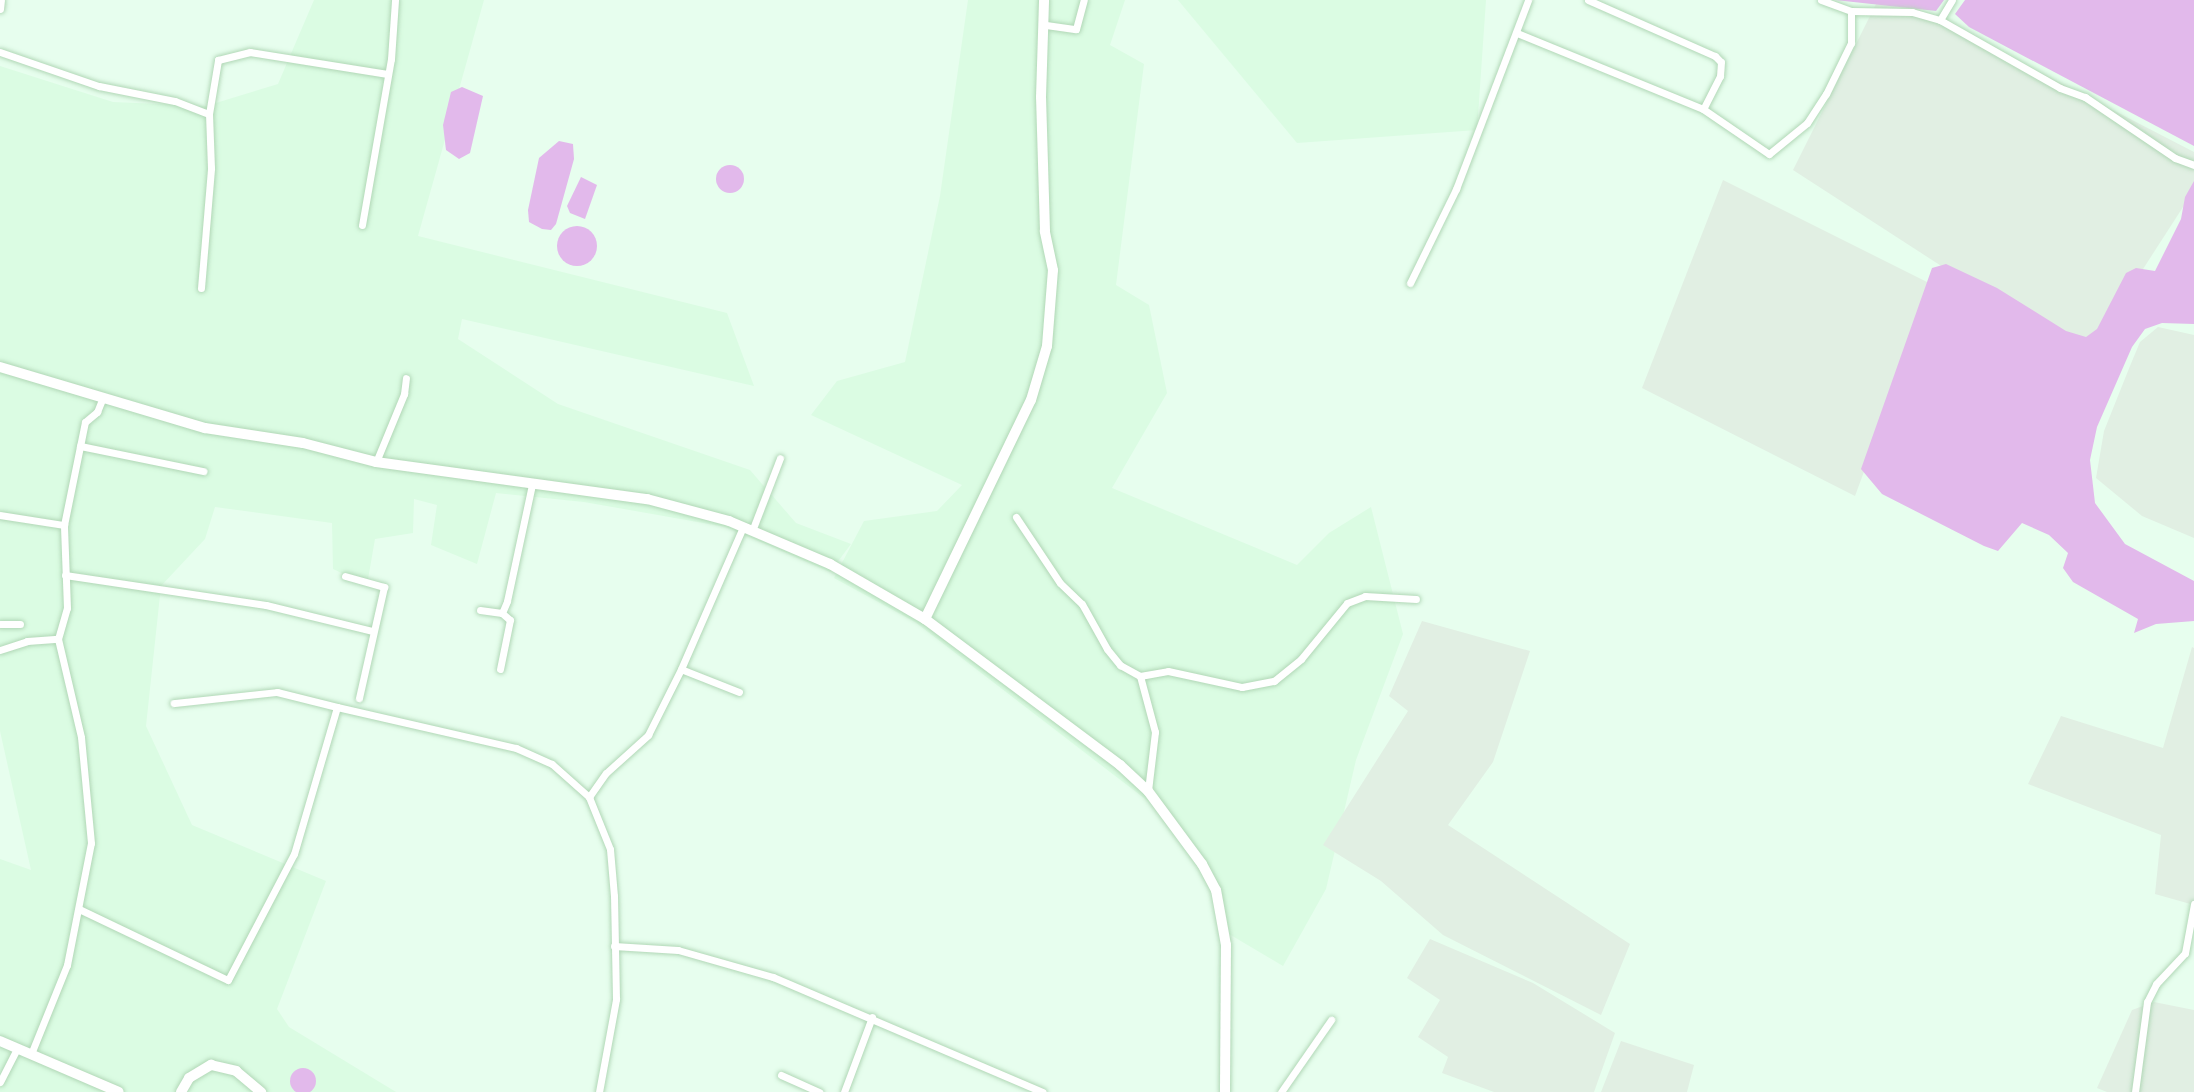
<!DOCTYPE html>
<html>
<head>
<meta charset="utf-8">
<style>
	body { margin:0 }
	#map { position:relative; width:2194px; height:1092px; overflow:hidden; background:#e7feee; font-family:Lato,sans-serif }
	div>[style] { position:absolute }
	.residential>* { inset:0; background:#dbfce3 }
	.industrial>* { inset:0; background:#e1efe3 }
	.water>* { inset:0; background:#e2b9eb }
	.round { border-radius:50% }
	.roads { filter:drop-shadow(0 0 2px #b1d7b6) drop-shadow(0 0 2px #b1d7b6) }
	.street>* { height:7px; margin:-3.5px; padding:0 3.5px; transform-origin:3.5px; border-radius:3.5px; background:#fff }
	.secondary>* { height:10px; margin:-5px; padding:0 5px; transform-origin:5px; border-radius:5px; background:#fff }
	span { translate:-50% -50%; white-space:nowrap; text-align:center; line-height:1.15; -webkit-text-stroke:6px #f0fff4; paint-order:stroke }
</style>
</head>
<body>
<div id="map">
	<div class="residential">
		<i style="clip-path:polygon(314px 0,484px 0,418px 236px,727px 313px,754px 386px,462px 319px,458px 339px,558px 404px,750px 470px,796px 523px,851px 544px,830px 572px,726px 527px,584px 502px,496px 493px,477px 564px,431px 545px,437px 505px,414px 499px,413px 533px,375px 539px,367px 585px,333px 569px,332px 523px,215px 507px,205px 539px,161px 586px,146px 726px,192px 825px,326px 881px,277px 1009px,289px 1027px,396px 1092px,0 1092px,0 859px,31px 870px,0 731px,0 66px,113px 102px,206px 106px,278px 84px)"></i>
		<i style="clip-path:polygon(968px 0,1125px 0,1110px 45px,1144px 64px,1116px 285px,1149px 305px,1167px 393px,1112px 488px,1297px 565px,1329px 533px,1371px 507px,1403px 634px,1356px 760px,1326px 889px,1283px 966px,1229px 934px,1208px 867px,1166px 815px,915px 622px,834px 578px,864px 521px,937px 511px,962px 485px,811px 415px,837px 381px,905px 362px,940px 196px)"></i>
		<i style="clip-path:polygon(1178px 0,1486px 0,1477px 130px,1297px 143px)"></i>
	</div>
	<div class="industrial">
		<i style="clip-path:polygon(1878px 0,1900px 0,2194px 152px,2194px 190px,2085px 359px,1793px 170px)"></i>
		<i style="clip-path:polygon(1723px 180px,1933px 285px,1855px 496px,1642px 388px)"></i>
		<i style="clip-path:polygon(2158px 327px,2194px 335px,2194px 538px,2142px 516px,2096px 478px,2104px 431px,2130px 366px,2140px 342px)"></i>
		<i style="clip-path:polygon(1422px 621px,1530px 651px,1493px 762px,1448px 825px,1630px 944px,1601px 1015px,1443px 935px,1381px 881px,1323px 845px,1408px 711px,1389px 696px)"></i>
		<i style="clip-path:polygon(2192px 647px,2194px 648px,2194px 905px,2155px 894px,2161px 835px,2028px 784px,2061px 716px,2163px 748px)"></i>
		<i style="clip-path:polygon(1430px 939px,1533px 983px,1615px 1033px,1594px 1092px,1494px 1092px,1442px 1073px,1448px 1057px,1418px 1037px,1440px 1000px,1407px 978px)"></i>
		<i style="clip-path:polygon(2154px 1002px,2194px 1010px,2194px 1092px,2107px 1092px,2097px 1088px,2132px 1010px)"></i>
		<i style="clip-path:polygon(1621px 1041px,1694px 1065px,1687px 1092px,1601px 1092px)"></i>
	</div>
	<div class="water">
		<i style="clip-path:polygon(1835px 0,1944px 0,1936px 11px)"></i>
		<i style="clip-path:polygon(1965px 0,2194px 0,2194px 146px,1969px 27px,1955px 14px)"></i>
		<i style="clip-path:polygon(462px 87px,483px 96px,470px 153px,459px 159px,446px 150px,443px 125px,451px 92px)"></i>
		<i style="clip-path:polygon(559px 141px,573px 144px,574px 159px,556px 224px,551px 230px,542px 229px,529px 222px,528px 210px,539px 158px)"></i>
		<i class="round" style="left:716px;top:165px;width:28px;height:28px"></i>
		<i style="clip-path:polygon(581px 177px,597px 185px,585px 219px,570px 213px,567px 206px)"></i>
		<i style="clip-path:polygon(2194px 181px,2194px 324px,2162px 323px,2145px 329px,2132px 347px,2097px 427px,2090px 460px,2095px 503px,2125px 544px,2194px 581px,2194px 621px,2156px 624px,2134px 633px,2138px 619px,2073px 582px,2063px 568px,2068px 553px,2049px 535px,2022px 523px,1998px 551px,1984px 546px,1882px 494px,1861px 469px,1932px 268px,1946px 264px,1997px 288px,2066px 331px,2086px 337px,2097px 329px,2126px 273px,2136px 268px,2155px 271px,2181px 219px,2185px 197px)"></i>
		<i class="round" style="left:557px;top:226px;width:40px;height:40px"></i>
		<i class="round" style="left:290px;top:1068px;width:26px;height:26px"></i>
	</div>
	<div class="roads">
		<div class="street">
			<i style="left:1588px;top:0;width:139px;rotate:23.8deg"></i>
			<i style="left:1715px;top:56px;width:8px;rotate:45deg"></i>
			<i style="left:1721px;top:62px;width:14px;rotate:94deg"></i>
			<i style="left:1720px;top:76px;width:37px;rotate:117deg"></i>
			<i style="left:1821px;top:0;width:32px;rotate:20deg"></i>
			<i style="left:1851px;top:11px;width:61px;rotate:0.9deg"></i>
			<i style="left:1912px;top:12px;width:29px;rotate:16deg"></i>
			<i style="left:1940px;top:20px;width:138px;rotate:29.5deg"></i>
			<i style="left:2060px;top:88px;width:27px;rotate:20deg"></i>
			<i style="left:2085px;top:97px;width:109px;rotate:34.1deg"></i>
			<i style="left:2175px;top:158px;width:20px;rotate:20deg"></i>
			<i style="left:0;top:9px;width:9px;rotate:-84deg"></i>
			<i style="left:1940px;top:20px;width:23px;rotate:-59deg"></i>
			<i style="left:1046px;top:25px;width:30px;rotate:8deg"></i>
			<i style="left:1076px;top:29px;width:30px;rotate:-75deg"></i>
			<i style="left:1517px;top:33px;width:201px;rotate:22.2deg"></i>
			<i style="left:1703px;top:109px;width:80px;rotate:34.3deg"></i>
			<i style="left:1769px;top:154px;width:49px;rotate:-39.2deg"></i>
			<i style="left:1807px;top:123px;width:35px;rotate:-57deg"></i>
			<i style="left:1826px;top:94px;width:57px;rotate:-63.9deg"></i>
			<i style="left:1851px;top:43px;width:32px;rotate:-90deg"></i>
			<i style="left:0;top:52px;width:105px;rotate:19deg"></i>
			<i style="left:99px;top:86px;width:77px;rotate:11.2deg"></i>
			<i style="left:175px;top:101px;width:36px;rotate:21deg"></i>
			<i style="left:362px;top:225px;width:169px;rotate:-80.1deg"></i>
			<i style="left:391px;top:59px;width:59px;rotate:-86.1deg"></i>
			<i style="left:1410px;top:283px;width:105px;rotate:-63.9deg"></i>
			<i style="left:1456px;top:189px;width:202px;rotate:-69.1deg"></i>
			<i style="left:201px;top:288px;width:120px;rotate:-85.2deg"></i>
			<i style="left:211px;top:168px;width:54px;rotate:-92.1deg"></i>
			<i style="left:209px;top:114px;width:55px;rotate:-80.5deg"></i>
			<i style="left:218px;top:60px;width:33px;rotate:-14deg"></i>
			<i style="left:250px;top:52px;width:139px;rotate:9.1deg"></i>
			<i style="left:80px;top:446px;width:126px;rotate:11.5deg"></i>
			<i style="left:376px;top:462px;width:74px;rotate:-67.6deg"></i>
			<i style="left:404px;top:394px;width:16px;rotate:-83deg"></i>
			<i style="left:0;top:515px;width:65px;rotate:8.9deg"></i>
			<i style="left:1016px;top:517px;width:79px;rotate:56.3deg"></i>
			<i style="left:1060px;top:583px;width:30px;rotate:44deg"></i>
			<i style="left:1082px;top:604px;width:51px;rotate:60.9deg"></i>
			<i style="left:1107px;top:649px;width:21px;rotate:51deg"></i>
			<i style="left:1120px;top:665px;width:23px;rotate:29deg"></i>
			<i style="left:1140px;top:676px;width:58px;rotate:75deg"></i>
			<i style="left:1155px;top:732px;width:59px;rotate:96.8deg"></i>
			<i style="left:752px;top:531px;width:78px;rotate:-69deg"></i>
			<i style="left:65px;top:575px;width:203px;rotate:8.5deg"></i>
			<i style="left:266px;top:605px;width:110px;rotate:13.7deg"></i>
			<i style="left:345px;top:576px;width:41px;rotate:15.8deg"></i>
			<i style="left:384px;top:587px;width:114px;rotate:102.7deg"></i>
			<i style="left:480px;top:610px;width:22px;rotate:8deg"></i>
			<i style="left:502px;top:613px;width:13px;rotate:-67deg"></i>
			<i style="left:507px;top:601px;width:120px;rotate:-77.9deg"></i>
			<i style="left:0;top:624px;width:20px"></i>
			<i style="left:0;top:650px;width:28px;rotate:-18deg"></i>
			<i style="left:27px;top:641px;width:31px;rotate:-4deg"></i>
			<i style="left:500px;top:669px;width:50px;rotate:-78.5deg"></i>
			<i style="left:510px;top:620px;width:11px;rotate:-139deg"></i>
			<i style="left:1140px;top:676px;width:28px;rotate:-10deg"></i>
			<i style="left:1168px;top:671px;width:76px;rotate:12.2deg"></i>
			<i style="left:1242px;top:687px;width:33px;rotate:-11deg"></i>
			<i style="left:1274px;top:681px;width:35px;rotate:-39deg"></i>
			<i style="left:1301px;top:659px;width:72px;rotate:-50.6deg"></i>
			<i style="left:1347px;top:603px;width:19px;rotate:-21deg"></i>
			<i style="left:1365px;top:596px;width:51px;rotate:3.4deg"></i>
			<i style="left:739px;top:692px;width:62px;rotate:-158.4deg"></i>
			<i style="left:681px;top:669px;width:155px;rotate:-66.4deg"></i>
			<i style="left:337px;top:707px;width:184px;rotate:12.9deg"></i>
			<i style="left:516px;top:748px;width:39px;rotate:24deg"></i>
			<i style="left:552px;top:764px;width:50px;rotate:41.7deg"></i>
			<i style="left:79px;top:909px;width:165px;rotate:25.5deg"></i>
			<i style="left:228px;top:980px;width:142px;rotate:-62.4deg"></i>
			<i style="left:294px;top:854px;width:153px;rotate:-73.7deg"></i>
			<i style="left:337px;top:707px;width:62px;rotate:-166deg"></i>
			<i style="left:277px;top:692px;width:104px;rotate:173.9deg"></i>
			<i style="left:614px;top:946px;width:64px;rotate:3.6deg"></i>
			<i style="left:678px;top:950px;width:99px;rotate:15.9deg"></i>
			<i style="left:773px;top:977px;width:293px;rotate:23.1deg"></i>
			<i style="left:31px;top:1054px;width:96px;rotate:-68deg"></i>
			<i style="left:67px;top:965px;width:124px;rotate:-78.9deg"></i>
			<i style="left:91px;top:843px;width:106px;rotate:-95.4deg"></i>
			<i style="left:81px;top:737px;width:101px;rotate:-103.2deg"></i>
			<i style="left:58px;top:639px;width:32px;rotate:-74deg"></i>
			<i style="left:67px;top:608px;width:83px;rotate:-92.1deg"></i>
			<i style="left:64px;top:525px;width:105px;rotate:-78.5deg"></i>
			<i style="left:85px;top:422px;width:16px;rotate:-40deg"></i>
			<i style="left:97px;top:412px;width:16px;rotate:-68deg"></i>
			<i style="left:781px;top:1075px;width:42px;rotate:24.1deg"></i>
			<i style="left:0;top:1082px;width:38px;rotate:-63deg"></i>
			<i style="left:599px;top:1092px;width:95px;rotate:-79.6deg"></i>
			<i style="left:616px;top:999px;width:103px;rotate:-91.1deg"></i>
			<i style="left:614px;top:896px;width:47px;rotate:-94.9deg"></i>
			<i style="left:610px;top:849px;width:56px;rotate:-112deg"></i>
			<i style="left:589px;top:797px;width:29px;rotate:-55deg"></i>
			<i style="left:606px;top:773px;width:57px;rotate:-42.1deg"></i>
			<i style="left:648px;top:735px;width:74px;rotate:-63.4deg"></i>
			<i style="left:844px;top:1092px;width:80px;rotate:-69.5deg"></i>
			<i style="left:1281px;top:1092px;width:88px;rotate:-55.2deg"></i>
			<i style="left:2135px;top:1092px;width:91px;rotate:-82.4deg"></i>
			<i style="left:2147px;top:1002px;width:20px;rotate:-63deg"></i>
			<i style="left:2156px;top:984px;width:42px;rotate:-46.9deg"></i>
			<i style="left:2185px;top:953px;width:50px;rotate:-79.6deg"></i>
		</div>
		<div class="secondary">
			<i style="left:0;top:367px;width:214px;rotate:16.6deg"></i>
			<i style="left:205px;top:428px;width:99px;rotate:8.7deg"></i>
			<i style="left:303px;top:443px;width:75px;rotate:14.6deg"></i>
			<i style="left:376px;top:462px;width:274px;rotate:7.8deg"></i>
			<i style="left:647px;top:499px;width:85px;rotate:15deg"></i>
			<i style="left:729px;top:521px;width:110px;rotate:23.1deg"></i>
			<i style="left:830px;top:564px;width:110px;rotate:30.1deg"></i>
			<i style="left:925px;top:619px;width:244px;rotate:36.8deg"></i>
			<i style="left:1120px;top:765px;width:38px;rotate:43deg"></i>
			<i style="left:1148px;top:791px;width:91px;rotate:53.5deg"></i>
			<i style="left:1202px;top:864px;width:30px;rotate:62deg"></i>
			<i style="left:1216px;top:890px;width:56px;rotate:79.7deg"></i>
			<i style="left:1226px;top:945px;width:147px;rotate:90.4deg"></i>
			<i style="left:925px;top:619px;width:243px;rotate:-64.2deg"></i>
			<i style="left:1031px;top:400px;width:56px;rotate:-73.5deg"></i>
			<i style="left:1047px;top:346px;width:76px;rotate:-85.5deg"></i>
			<i style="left:1053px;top:270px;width:40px;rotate:-102deg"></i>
			<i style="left:1045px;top:231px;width:134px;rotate:-91.7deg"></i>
			<i style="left:1041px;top:97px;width:97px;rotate:-88.2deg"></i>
			<i style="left:0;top:1041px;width:129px;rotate:23.2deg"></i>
			<i style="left:181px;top:1092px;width:16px;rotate:-60deg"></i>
			<i style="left:189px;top:1078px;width:26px;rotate:-31deg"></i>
			<i style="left:211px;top:1065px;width:26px;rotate:13deg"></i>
			<i style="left:236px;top:1071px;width:33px;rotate:40deg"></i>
		</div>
	</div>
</div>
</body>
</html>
